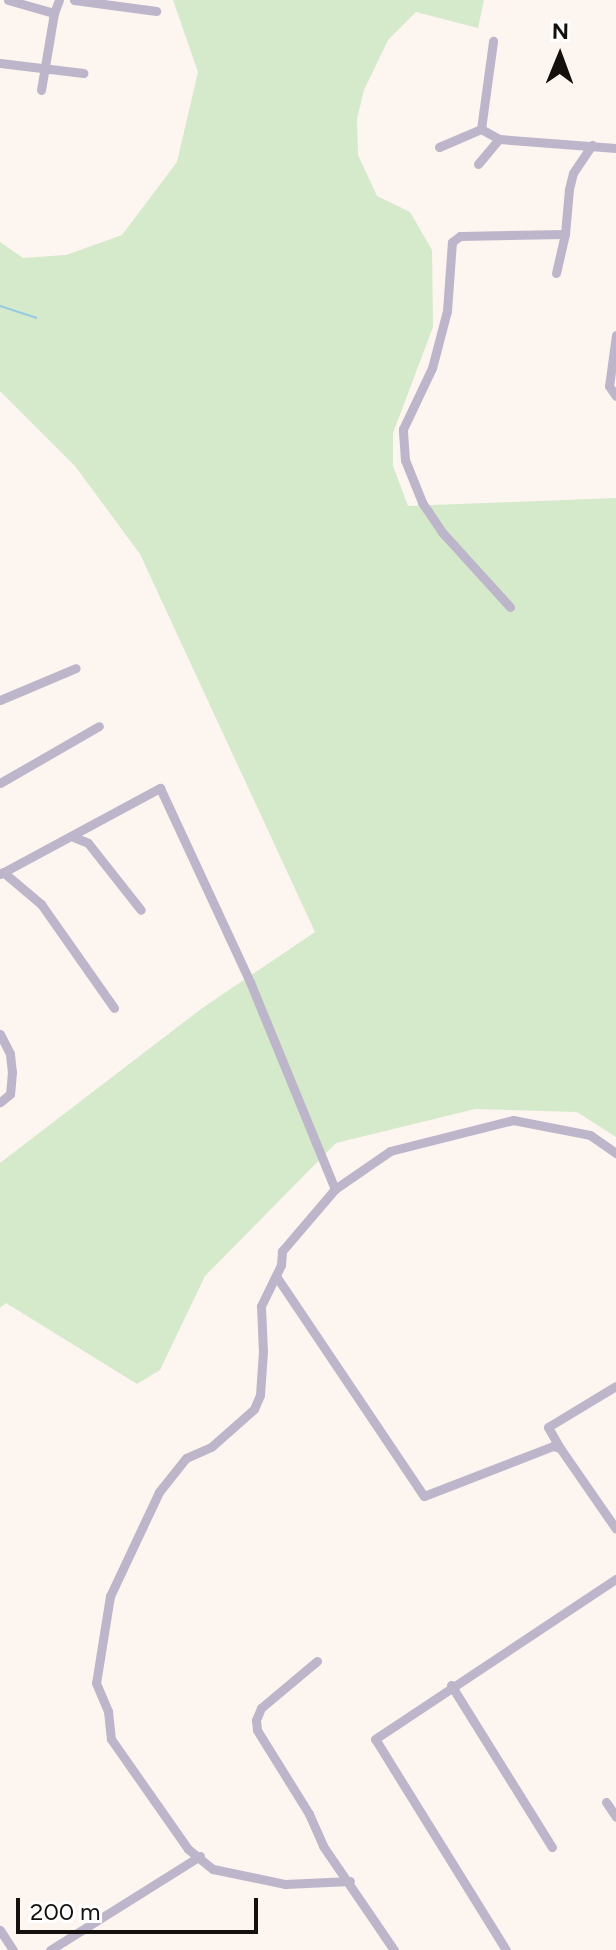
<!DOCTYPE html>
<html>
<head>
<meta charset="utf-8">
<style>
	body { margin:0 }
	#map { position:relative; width:616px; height:1950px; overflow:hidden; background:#fdf5f0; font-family:Figtree,sans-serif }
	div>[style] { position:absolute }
	.green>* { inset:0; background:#d5e9cb }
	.stream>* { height:2px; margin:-1px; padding:0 1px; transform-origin:1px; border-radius:1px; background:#95cae3 }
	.minor>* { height:9px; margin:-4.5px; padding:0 4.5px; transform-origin:4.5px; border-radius:4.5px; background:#bdb5ca }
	span { translate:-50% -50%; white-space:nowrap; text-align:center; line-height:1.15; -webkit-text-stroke:7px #fff; paint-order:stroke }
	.north { position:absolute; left:520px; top:16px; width:80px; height:80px; -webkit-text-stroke:6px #fff; paint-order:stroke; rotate:1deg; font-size:22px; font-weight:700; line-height:32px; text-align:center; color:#13100e }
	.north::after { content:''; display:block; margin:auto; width:28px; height:36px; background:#13100e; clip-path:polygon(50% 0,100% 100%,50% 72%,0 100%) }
	.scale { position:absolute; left:16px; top:1898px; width:242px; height:36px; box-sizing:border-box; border:4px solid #13100e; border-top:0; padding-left:10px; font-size:24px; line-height:28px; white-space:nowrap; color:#13100e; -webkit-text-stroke:6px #fff; paint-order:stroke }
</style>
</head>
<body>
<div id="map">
	<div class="green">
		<i style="clip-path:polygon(173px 0,484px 0,478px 28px,416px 12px,388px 40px,364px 90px,357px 119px,358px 155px,377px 196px,410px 212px,432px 250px,433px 327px,393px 433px,393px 466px,408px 506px,616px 498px,616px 1137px,577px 1112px,475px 1109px,336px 1143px,205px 1276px,160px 1370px,137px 1384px,6px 1303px,0 1308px,0 1163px,201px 1009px,315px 932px,140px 554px,75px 466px,0 391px,0 242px,23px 258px,66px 255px,122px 235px,177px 162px,198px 72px)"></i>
	</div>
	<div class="stream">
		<i style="left:0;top:306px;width:38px;rotate:18deg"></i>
	</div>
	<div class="minor">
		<i style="left:8px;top:0;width:48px;rotate:15.8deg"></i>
		<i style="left:54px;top:13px;width:14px;rotate:-69deg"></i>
		<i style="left:74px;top:0;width:83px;rotate:7.6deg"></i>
		<i style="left:0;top:63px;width:84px;rotate:6.9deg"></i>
		<i style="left:41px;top:90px;width:78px;rotate:-80.4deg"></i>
		<i style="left:481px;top:129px;width:89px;rotate:-82.2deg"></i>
		<i style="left:439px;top:147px;width:46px;rotate:-23.2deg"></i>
		<i style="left:481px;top:129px;width:21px;rotate:29deg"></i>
		<i style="left:499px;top:139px;width:117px;rotate:4.4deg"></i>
		<i style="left:478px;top:164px;width:33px;rotate:-50deg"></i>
		<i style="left:556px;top:273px;width:40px;rotate:-77deg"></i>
		<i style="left:565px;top:234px;width:45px;rotate:-84.9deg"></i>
		<i style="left:569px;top:189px;width:16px;rotate:-76deg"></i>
		<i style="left:573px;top:173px;width:34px;rotate:-56deg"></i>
		<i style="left:616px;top:335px;width:51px;rotate:97.8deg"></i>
		<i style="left:609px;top:386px;width:12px;rotate:55deg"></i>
		<i style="left:510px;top:607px;width:101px;rotate:-132.2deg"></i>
		<i style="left:442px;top:532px;width:36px;rotate:-124deg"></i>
		<i style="left:422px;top:502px;width:45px;rotate:-112deg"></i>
		<i style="left:405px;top:460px;width:31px;rotate:-94deg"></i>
		<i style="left:403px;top:429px;width:68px;rotate:-64.6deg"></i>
		<i style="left:432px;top:368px;width:59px;rotate:-75.3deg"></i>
		<i style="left:447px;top:311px;width:69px;rotate:-85.9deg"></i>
		<i style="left:452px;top:242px;width:10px;rotate:-37deg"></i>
		<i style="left:460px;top:236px;width:105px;rotate:-1.1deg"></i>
		<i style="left:0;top:700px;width:82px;rotate:-22.8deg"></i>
		<i style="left:0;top:783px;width:114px;rotate:-29.9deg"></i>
		<i style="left:71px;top:836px;width:18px;rotate:22deg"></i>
		<i style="left:88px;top:843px;width:85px;rotate:51.7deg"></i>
		<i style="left:3px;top:872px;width:50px;rotate:40.1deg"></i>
		<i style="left:41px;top:904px;width:127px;rotate:54.9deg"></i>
		<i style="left:0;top:874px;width:182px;rotate:-28.3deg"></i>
		<i style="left:160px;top:788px;width:214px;rotate:65.1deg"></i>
		<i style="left:250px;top:982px;width:224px;rotate:67.7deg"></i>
		<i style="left:335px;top:1189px;width:82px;rotate:130.5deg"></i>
		<i style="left:282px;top:1251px;width:14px;rotate:94deg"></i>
		<i style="left:281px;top:1265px;width:46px;rotate:116deg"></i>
		<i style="left:261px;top:1306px;width:45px;rotate:87.5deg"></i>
		<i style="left:263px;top:1351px;width:44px;rotate:93.9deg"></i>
		<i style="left:260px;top:1395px;width:15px;rotate:113deg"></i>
		<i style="left:254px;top:1409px;width:57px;rotate:138.5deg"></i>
		<i style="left:211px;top:1447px;width:27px;rotate:156deg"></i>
		<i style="left:186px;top:1458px;width:43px;rotate:128.5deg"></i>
		<i style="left:159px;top:1492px;width:115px;rotate:115.2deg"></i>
		<i style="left:110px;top:1596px;width:88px;rotate:99.1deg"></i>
		<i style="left:96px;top:1683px;width:30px;rotate:67deg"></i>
		<i style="left:108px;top:1711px;width:28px;rotate:84deg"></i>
		<i style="left:111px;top:1739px;width:134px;rotate:55deg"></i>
		<i style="left:188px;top:1849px;width:32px;rotate:39deg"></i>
		<i style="left:213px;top:1869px;width:74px;rotate:11.8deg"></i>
		<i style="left:285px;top:1884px;width:65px;rotate:-2.6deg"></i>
		<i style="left:0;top:1034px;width:22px;rotate:63deg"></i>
		<i style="left:10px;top:1054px;width:18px;rotate:84deg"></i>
		<i style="left:12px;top:1072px;width:22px;rotate:95deg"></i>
		<i style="left:10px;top:1094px;width:13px;rotate:141deg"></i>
		<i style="left:335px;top:1189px;width:67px;rotate:-34.6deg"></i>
		<i style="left:390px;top:1151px;width:127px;rotate:-14.1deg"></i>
		<i style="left:513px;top:1120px;width:78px;rotate:11deg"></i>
		<i style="left:590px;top:1135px;width:32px;rotate:35deg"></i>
		<i style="left:276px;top:1276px;width:265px;rotate:56.1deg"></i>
		<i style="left:424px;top:1496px;width:138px;rotate:-21.2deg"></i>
		<i style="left:553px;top:1446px;width:7px;rotate:16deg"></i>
		<i style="left:560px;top:1448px;width:98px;rotate:55.3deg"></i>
		<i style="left:560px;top:1448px;width:24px;rotate:-120deg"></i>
		<i style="left:548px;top:1427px;width:79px;rotate:-31.1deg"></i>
		<i style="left:317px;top:1661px;width:73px;rotate:140deg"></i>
		<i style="left:261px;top:1708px;width:13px;rotate:113deg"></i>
		<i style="left:256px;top:1720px;width:10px;rotate:84deg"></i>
		<i style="left:257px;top:1730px;width:99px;rotate:58.2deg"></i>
		<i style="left:309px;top:1814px;width:35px;rotate:66deg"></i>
		<i style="left:323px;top:1846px;width:126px;rotate:55.7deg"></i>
		<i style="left:451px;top:1685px;width:191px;rotate:58.1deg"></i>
		<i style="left:606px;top:1802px;width:18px;rotate:56deg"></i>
		<i style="left:0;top:1930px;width:24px;rotate:57deg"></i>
		<i style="left:50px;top:1950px;width:177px;rotate:-32.1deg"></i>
		<i style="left:506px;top:1950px;width:248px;rotate:-121.8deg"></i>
		<i style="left:375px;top:1739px;width:289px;rotate:-33.6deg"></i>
	</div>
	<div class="north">N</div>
	<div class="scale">200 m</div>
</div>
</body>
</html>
